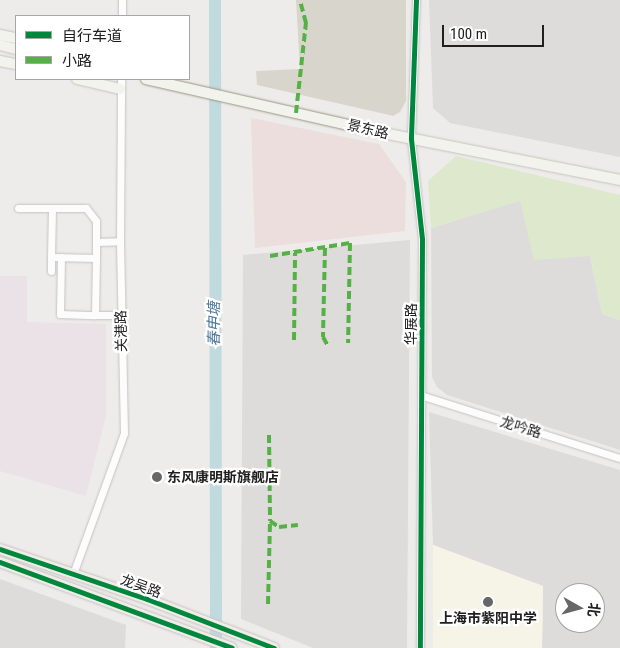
<!DOCTYPE html>
<html>
<head>
<meta charset="utf-8">
<style>
	body { margin:0 }
	#map { position:relative; width:620px; height:648px; overflow:hidden; background:#eeecea; font-family:"Roboto Condensed","Noto Sans SC",sans-serif }
	div>[style] { position:absolute }
	.residential>* { inset:0; background:#dddcdb }
	.commercial>* { inset:0; background:#ebdedd }
	.industrial>* { inset:0; background:#ebe2e8 }
	.education>* { inset:0; background:#f6f4e7 }
	.construction>* { inset:0; background:#d7d5cc }
	.grass>* { inset:0; background:#dee8cc }
	.river>* { height:12px; margin:-6px; padding:0 6px; transform-origin:6px; border-radius:6px; background:#c0dade }
	.roads { filter:drop-shadow(0 0 1px #c4c3c2) drop-shadow(0 0 1px #c4c3c2) }
	.street>* { height:7px; margin:-3.5px; padding:0 3.5px; transform-origin:3.5px; border-radius:3.5px; background:#fcfcfc }
	.secondary>* { height:10px; margin:-5px; padding:0 5px; transform-origin:5px; border-radius:5px; background:#f3f3ed }
	.primary>* { height:10px; margin:-5px; padding:0 5px; transform-origin:5px; border-radius:5px; background:#f1ece7 }
	.bridges { filter:drop-shadow(0 0 1px #979683) drop-shadow(0 0 1px #979683) }
	.secondary-bridge>* { height:10px; margin:-5px; padding:0 5px; transform-origin:5px; border-radius:5px; background:#f3f3ed }
	.quiet>* { height:4px; margin-top:-2px; transform-origin:0; background:repeating-linear-gradient(90deg,#55b145 0 8px,transparent 0 12px) }
	.cycleway>* { height:5px; margin:-2.5px; padding:0 2.5px; transform-origin:2.5px; border-radius:2.5px; background:#00873e }
	.dots>* { width:14px; height:14px; translate:-50% -50%; box-sizing:border-box; border:2px solid #fff; border-radius:50% }
	span { translate:-50% -50%; white-space:nowrap; text-align:center; line-height:1.15; -webkit-text-stroke:4.5px #fff; paint-order:stroke }
	.street-label { font-size:14px; color:#202020 }
	.poi-label { font-size:14px; color:#202020; font-weight:700 }
	.left { translate:0 -50%; text-align:left }
	.water-label { font-size:15px; color:#4d7999; font-style:italic }
	.legend { position:absolute; left:15px; top:15px; width:175px; height:65px; box-sizing:border-box; background:#fff; border:1px solid #a6a6a6; margin:0; padding:6px 9px; list-style:none; font-size:15px; color:#202020 }
	.legend li { display:flex; align-items:center; gap:10px; height:25px }
	.legend b { width:25px; border:1px solid #a6a6a6 }
	.north { position:absolute; left:555px; top:583px; width:50px; height:50px; box-sizing:border-box; background:#fff; border:1px solid #a6a6a6; border-radius:50%; rotate:97deg; font-size:14px; font-weight:700; line-height:20px; text-align:center; color:#202020 }
	.north::after { content:''; display:block; margin:auto; width:18px; height:22px; background:#686767; clip-path:polygon(50% 0,100% 100%,50% 72%,0 100%) }
	.scale { position:absolute; left:442px; top:25px; width:102px; height:22px; box-sizing:border-box; border:2px solid #202020; border-top:0; padding-left:6px; font-size:15px; line-height:18px; white-space:nowrap; color:#202020; -webkit-text-stroke:4px #fff; paint-order:stroke }
</style>
</head>
<body>
<div id="map">
	<div class="residential">
		<i style="clip-path:polygon(429px 0,620px 0,620px 157px,450px 123px,433px 108px)"></i>
		<i style="clip-path:polygon(520px 200px,590px 256px,602px 314px,620px 320px,620px 450px,447px 395px,437px 387px,432px 377px,431px 228px)"></i>
		<i style="clip-path:polygon(410px 240px,407px 648px,313px 648px,241px 619px,243px 255px)"></i>
		<i style="clip-path:polygon(evenodd,429px 412px,620px 470px,620px 648px,542px 648px,543px 586px,433px 545px,429px 412px,565px 593px,595px 593px,595px 623px,565px 623px,565px 593px)"></i>
		<i style="clip-path:polygon(0 579px,126px 625px,125px 648px,0 648px)"></i>
	</div>
	<div class="commercial">
		<i style="clip-path:polygon(251px 118px,379px 144px,406px 182px,405px 231px,255px 248px)"></i>
	</div>
	<div class="industrial">
		<i style="clip-path:polygon(0 276px,27px 276px,27px 322px,106px 324px,106px 416px,86px 496px,0 471px)"></i>
	</div>
	<div class="education">
		<i style="clip-path:polygon(433px 545px,543px 586px,542px 648px,433px 648px)"></i>
	</div>
	<div class="construction">
		<i style="clip-path:polygon(296px 0,406px 0,406px 101px,400px 112px,393px 116px,385px 114px,257px 85px,256px 71px,300px 69px)"></i>
	</div>
	<div class="grass">
		<i style="clip-path:polygon(456px 156px,620px 195px,620px 320px,602px 314px,590px 256px,534px 260px,520px 201px,431px 228px,428px 181px)"></i>
	</div>
	<div class="river">
		<i style="left:215px;top:0;width:648px;rotate:89.91deg"></i>
	</div>
	<div class="roads">
		<div class="street">
			<i style="left:416px;top:0;width:139px;rotate:92.1deg"></i>
			<i style="left:411px;top:139px;width:101px;rotate:83.7deg"></i>
			<i style="left:422px;top:239px;width:409px;rotate:90.3deg"></i>
			<i style="left:122px;top:16px;width:16px;rotate:-90deg"></i>
			<i style="left:18px;top:208px;width:34px"></i>
			<i style="left:96px;top:242px;width:16px;rotate:90deg"></i>
			<i style="left:96px;top:258px;width:45px;rotate:-178.7deg"></i>
			<i style="left:51px;top:257px;width:49px;rotate:-88.8deg"></i>
			<i style="left:52px;top:208px;width:34px"></i>
			<i style="left:86px;top:208px;width:16px;rotate:52deg"></i>
			<i style="left:96px;top:221px;width:21px;rotate:90deg"></i>
			<i style="left:96px;top:242px;width:24px;rotate:-2deg"></i>
			<i style="left:61px;top:257px;width:57px;rotate:91deg"></i>
			<i style="left:60px;top:314px;width:35px;rotate:2deg"></i>
			<i style="left:96px;top:258px;width:57px;rotate:91deg"></i>
			<i style="left:95px;top:315px;width:26px"></i>
			<i style="left:51px;top:271px;width:14px;rotate:-90deg"></i>
			<i style="left:423px;top:396px;width:207px;rotate:17.5deg"></i>
			<i style="left:73px;top:574px;width:150px;rotate:-70.1deg"></i>
			<i style="left:124px;top:433px;width:192px;rotate:-91.2deg"></i>
			<i style="left:120px;top:241px;width:162px;rotate:-89.6deg"></i>
		</div>
		<div class="secondary">
			<i style="left:0;top:35px;width:16px;rotate:11deg"></i>
			<i style="left:0;top:45px;width:16px;rotate:14deg"></i>
			<i style="left:0;top:61px;width:16px;rotate:11deg"></i>
			<i style="left:77px;top:79px;width:44px;rotate:13.1deg"></i>
			<i style="left:383px;top:133px;width:242px;rotate:11.2deg"></i>
		</div>
		<div class="primary">
			<i style="left:0;top:549px;width:155px;rotate:18.8deg"></i>
			<i style="left:147px;top:599px;width:136px;rotate:21.1deg"></i>
			<i style="left:0;top:562px;width:247px;rotate:20.3deg"></i>
		</div>
	</div>
	<div class="bridges">
		<div class="secondary-bridge">
			<i style="left:146px;top:79px;width:243px;rotate:12.8deg"></i>
		</div>
	</div>
	<div class="quiet">
		<i style="left:296px;top:113px;width:91px;rotate:-83.7deg"></i>
		<i style="left:306px;top:23px;width:24px;rotate:-105deg"></i>
		<i style="left:325px;top:248px;width:89px;rotate:91.3deg"></i>
		<i style="left:323px;top:337px;width:10px;rotate:61deg"></i>
		<i style="left:270px;top:256px;width:81px;rotate:-9.2deg"></i>
		<i style="left:350px;top:243px;width:100px;rotate:91.1deg"></i>
		<i style="left:294px;top:340px;width:87px;rotate:-89.3deg"></i>
		<i style="left:269px;top:435px;width:86px;rotate:89.3deg"></i>
		<i style="left:270px;top:521px;width:11px;rotate:34deg"></i>
		<i style="left:279px;top:527px;width:19px;rotate:-6deg"></i>
		<i style="left:268px;top:604px;width:83px;rotate:-88.6deg"></i>
	</div>
	<div class="cycleway">
		<i style="left:416px;top:0;width:139px;rotate:92.1deg"></i>
		<i style="left:411px;top:139px;width:101px;rotate:83.7deg"></i>
		<i style="left:422px;top:239px;width:409px;rotate:90.3deg"></i>
		<i style="left:0;top:549px;width:155px;rotate:18.8deg"></i>
		<i style="left:147px;top:599px;width:136px;rotate:21.1deg"></i>
		<i style="left:0;top:562px;width:247px;rotate:20.3deg"></i>
	</div>
	<div class="dots">
		<i style="left:157px;top:477px;background:#686767"></i>
		<i style="left:488px;top:602px;background:#686767"></i>
	</div>
	<div class="street-label">
		<span style="left:368px;top:129px;rotate:13deg">景东路</span>
		<span style="left:411px;top:324px;rotate:-90deg">华展路</span>
		<span style="left:121px;top:331px;rotate:-91deg">关港路</span>
		<span style="left:521px;top:427px;rotate:17deg">龙吟路</span>
		<span style="left:141px;top:586px;rotate:20deg">龙吴路</span>
	</div>
	<div class="poi-label">
		<span class="left" style="left:167px;top:477px">东风康明斯旗舰店</span>
		<span style="left:488px;top:618px">上海市紫阳中学</span>
	</div>
	<div class="water-label">
		<span style="left:215px;top:324px;rotate:-90deg">春申塘</span>
	</div>
	<ul class="legend">
	<li><b style="height:6px;background:#00873e"></b>自行车道</li>
	<li><b style="height:6px;background:#55b145"></b>小路</li>
	</ul>
	<div class="north">北</div>
	<div class="scale">100 m</div>
</div>
</body>
</html>
